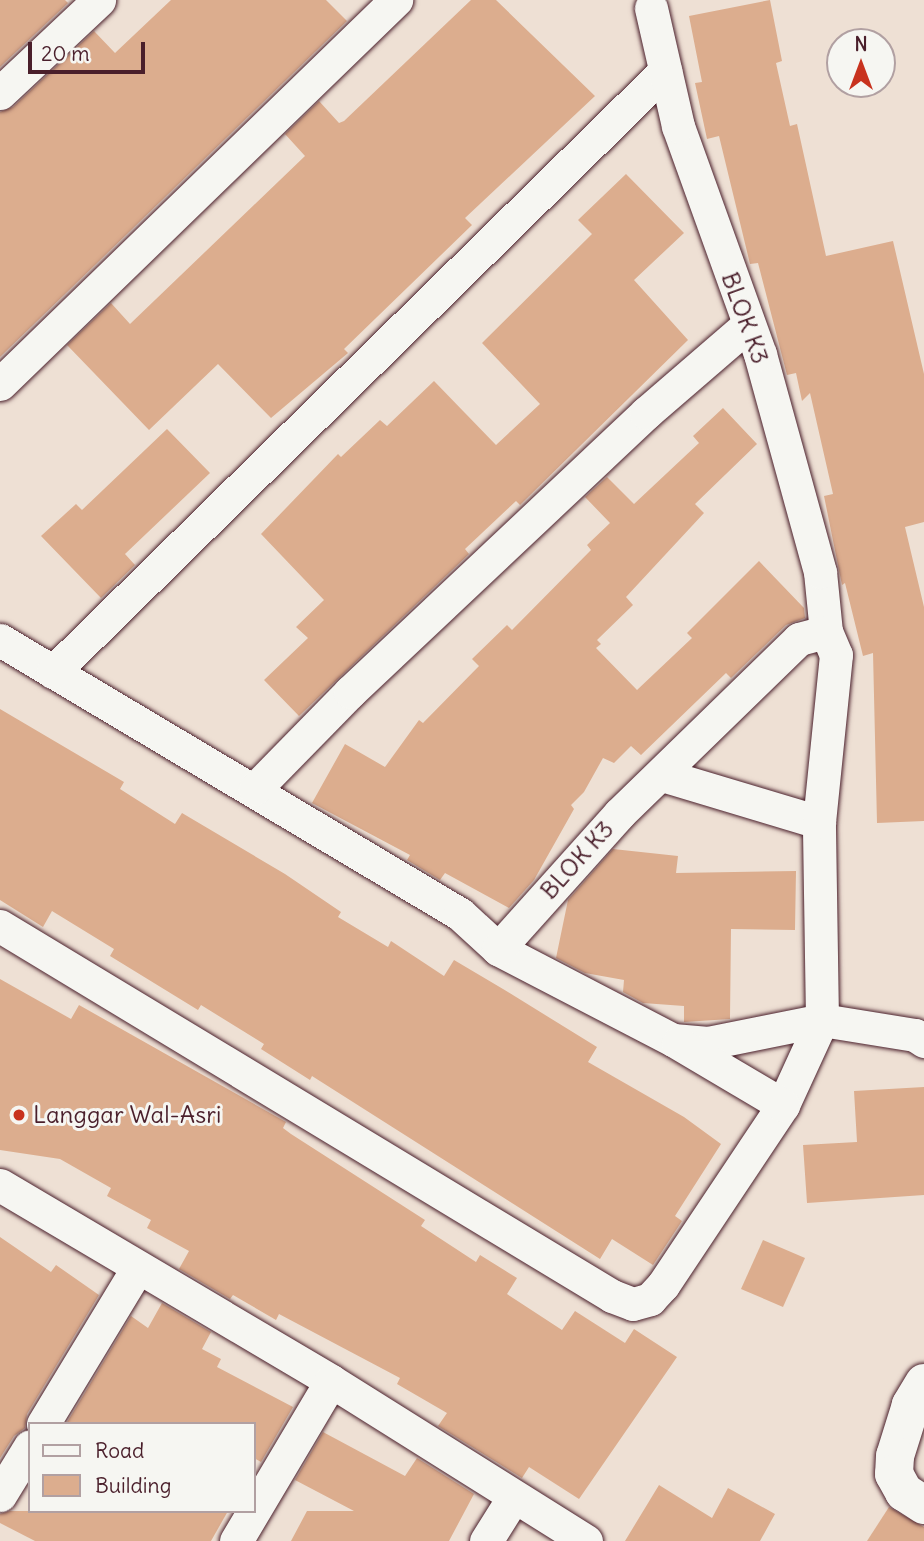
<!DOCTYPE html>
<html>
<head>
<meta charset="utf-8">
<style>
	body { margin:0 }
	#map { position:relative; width:924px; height:1541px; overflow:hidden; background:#eee0d4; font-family:Delius,sans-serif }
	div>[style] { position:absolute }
	.building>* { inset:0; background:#dcad8e }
	.roads { filter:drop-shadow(0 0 2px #4a1f2b) drop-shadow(0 0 2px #4a1f2b) }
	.street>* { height:33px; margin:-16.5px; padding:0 16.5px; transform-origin:16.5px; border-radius:16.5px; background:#f6f6f2 }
	.secondary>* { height:38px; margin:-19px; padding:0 19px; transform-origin:19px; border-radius:19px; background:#f6f6f2 }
	.dots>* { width:19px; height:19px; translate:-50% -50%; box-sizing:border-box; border:4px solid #f6f6f2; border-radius:50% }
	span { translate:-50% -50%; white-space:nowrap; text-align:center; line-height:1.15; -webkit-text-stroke:6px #f6f6f2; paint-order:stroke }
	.street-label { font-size:24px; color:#4a1f2b }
	.poi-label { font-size:24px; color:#4a1f2b }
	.left { translate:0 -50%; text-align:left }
	.legend { position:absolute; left:28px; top:1422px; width:228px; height:91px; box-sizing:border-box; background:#f6f6f2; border:2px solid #b1a0a2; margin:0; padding:9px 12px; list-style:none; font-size:21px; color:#4a1f2b }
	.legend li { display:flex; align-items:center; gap:14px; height:35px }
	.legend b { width:35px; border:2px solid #b1a0a2 }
	.north { position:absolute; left:826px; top:28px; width:70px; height:70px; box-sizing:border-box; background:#f6f6f2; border:2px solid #b1a0a2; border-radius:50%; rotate:0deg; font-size:19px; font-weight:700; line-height:28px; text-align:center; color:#4a1f2b }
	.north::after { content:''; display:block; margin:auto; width:24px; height:32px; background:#c8321e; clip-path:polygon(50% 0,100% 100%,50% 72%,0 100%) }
	.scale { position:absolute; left:28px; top:42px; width:117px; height:32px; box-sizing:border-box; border:4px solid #4a1f2b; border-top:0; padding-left:9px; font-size:21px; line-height:24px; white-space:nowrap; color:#4a1f2b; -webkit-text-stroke:5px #f6f6f2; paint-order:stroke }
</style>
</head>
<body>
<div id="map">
	<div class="building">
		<i style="clip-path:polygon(0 0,65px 0,68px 3px,0 67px)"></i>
		<i style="clip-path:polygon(171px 0,326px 0,347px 21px,0 357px,0 112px,13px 107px,94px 31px,115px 53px)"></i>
		<i style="clip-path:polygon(471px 0,496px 0,595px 96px,465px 218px,472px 225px,344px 349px,348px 353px,271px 418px,218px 364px,149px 430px,67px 345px,111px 303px,130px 324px,305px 156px,285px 134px,319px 101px,339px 123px,344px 121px)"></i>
		<i style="clip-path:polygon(770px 0,782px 61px,776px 63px,790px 126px,797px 124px,826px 256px,893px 241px,924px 374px,924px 522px,905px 527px,924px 607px,924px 821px,877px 823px,873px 653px,863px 656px,845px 583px,842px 585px,824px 496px,833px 494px,810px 393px,802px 401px,796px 373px,787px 375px,758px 263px,750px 264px,719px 136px,707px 139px,695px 83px,702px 82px,689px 16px)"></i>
		<i style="clip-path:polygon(626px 174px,684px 233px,634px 280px,688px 340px,520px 505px,516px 501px,465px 549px,469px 554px,299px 716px,264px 680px,308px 638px,296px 627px,324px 600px,261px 534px,338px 454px,341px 457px,380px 420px,387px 426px,434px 381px,496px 445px,540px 404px,482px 343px,592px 234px,578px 220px)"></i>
		<i style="clip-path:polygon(723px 408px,757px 444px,695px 504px,704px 513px,626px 597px,633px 605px,597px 640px,601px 644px,596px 648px,637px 690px,692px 638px,687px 633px,759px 561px,804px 608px,805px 618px,786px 625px,731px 678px,726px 673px,641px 755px,631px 746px,614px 763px,603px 758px,584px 792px,571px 805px,574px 809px,534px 880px,509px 908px,445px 873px,440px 880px,407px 860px,410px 855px,312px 803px,345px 744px,385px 767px,419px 720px,423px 723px,479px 666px,472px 659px,507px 625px,512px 630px,591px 550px,587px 545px,610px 523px,585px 497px,607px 477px,634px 504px,699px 443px,693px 436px)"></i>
		<i style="clip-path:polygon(167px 429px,210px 473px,125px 554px,135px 565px,101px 598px,41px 536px,76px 504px,82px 510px)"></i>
		<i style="clip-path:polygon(0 709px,124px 782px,120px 789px,175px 824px,182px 813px,285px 874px,341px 912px,338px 917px,388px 947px,391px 941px,444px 976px,454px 960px,503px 989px,597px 1047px,588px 1062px,684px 1117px,721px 1144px,675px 1216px,682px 1221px,653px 1265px,612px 1239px,600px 1259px,312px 1076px,310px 1080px,261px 1049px,264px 1044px,201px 1005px,198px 1010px,110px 956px,114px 949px,52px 911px,43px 927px,0 900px)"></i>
		<i style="clip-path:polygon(613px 849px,678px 856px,676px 873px,796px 871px,795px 930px,731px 929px,730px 1019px,684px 1022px,684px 1006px,643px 1003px,623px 992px,624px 980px,585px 973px,556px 958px,568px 900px)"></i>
		<i style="clip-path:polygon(0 979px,71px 1019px,79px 1005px,286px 1122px,283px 1128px,291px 1134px,425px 1220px,421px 1226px,476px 1262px,480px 1255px,517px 1278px,507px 1294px,562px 1330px,575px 1311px,625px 1343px,634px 1329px,677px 1357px,579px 1499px,529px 1467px,522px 1478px,438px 1426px,447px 1413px,397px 1384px,400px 1378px,279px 1314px,276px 1320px,233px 1295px,230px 1299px,179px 1269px,189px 1251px,147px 1228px,151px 1220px,107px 1196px,111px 1188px,60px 1159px,0 1150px)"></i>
		<i style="clip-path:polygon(924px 1087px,924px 1195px,807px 1203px,803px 1145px,857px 1142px,854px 1091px)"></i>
		<i style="clip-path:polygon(0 1237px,51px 1272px,56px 1265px,99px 1295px,27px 1414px,25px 1428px,14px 1436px,0 1458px)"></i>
		<i style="clip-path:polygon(763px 1240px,805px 1258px,783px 1307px,741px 1289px)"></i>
		<i style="clip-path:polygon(162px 1303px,211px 1332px,202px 1349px,221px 1359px,217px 1367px,293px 1407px,261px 1462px,254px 1458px,254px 1424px,66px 1424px,131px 1316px,148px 1328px)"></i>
		<i style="clip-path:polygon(323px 1432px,405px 1476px,417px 1458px,474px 1494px,449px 1541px,291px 1541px,307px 1511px,354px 1511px,295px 1480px)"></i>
		<i style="clip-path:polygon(659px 1485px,712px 1518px,728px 1488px,775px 1514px,760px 1541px,625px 1541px)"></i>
		<i style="clip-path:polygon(889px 1507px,924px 1527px,924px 1541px,867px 1541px)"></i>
		<i style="clip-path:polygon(10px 1511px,228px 1511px,211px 1541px,35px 1541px,0 1523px,0 1514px)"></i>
	</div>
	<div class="roads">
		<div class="street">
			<i style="left:0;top:93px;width:136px;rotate:-43.2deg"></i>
			<i style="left:0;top:384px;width:552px;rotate:-44.12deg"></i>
			<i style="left:0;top:640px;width:535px;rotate:30.78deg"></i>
			<i style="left:460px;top:914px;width:52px;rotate:42.6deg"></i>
			<i style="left:498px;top:949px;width:197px;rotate:27.5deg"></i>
			<i style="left:673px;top:1040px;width:35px;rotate:5deg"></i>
			<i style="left:708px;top:1043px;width:116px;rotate:-11.4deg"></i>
			<i style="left:822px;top:1020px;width:94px;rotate:9.2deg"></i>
			<i style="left:915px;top:1035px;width:11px;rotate:34deg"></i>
			<i style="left:53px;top:672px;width:858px;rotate:-44.48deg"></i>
			<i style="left:662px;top:775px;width:164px;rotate:16.7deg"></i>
			<i style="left:255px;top:789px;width:136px;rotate:-45.6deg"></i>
			<i style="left:350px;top:692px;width:407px;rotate:-43.3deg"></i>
			<i style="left:646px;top:413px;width:135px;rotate:-40.8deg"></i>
			<i style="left:0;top:926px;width:715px;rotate:31.16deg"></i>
			<i style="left:612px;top:1296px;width:22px;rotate:21deg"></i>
			<i style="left:633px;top:1304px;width:18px;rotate:-16deg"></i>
			<i style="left:650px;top:1299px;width:19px;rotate:-47deg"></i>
			<i style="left:663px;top:1285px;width:216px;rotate:-56.3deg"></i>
			<i style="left:783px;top:1105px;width:94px;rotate:-65.4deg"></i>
			<i style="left:822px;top:1020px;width:198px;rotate:-90.9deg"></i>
			<i style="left:819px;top:822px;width:168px;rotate:-84.2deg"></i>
			<i style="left:836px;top:655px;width:25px;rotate:-113deg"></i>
			<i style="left:826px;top:632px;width:60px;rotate:-95.7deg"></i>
			<i style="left:820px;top:572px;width:226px;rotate:-105.4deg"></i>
			<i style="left:760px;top:354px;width:242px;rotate:-109.8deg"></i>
			<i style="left:678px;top:126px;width:121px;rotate:-102.9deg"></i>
			<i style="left:498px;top:949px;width:181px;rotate:-48.1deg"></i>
			<i style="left:619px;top:814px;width:251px;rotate:-44.2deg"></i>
			<i style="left:799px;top:639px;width:28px;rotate:-15deg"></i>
			<i style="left:678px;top:1043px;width:122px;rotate:30.6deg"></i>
			<i style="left:0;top:1185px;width:385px;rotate:30.6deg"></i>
			<i style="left:331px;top:1381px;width:301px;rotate:32.1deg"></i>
			<i style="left:43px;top:1424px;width:181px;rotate:-58.8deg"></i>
			<i style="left:0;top:1495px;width:57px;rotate:-58.5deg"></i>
			<i style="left:236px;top:1541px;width:186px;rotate:-59.3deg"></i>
			<i style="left:486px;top:1541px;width:51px;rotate:-57.9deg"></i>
		</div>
		<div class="secondary">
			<i style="left:924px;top:1383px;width:26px;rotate:121deg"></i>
			<i style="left:911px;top:1405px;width:53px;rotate:107.4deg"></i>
			<i style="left:895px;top:1456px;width:18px;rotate:93deg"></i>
			<i style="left:894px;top:1474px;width:21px;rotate:61deg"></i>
			<i style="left:904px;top:1492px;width:24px;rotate:33deg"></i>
		</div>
	</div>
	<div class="dots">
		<i style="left:19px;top:1115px;background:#c8321e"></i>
	</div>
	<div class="street-label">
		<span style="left:745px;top:318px;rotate:70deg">BLOK K3</span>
		<span style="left:577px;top:860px;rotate:-48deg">BLOK K3</span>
	</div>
	<div class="poi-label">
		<span class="left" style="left:33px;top:1115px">Langgar Wal-Asri</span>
	</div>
	<ul class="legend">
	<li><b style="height:9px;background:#f6f6f2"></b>Road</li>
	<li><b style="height:19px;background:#dcad8e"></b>Building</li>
	</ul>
	<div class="north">N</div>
	<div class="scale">20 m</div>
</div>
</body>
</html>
